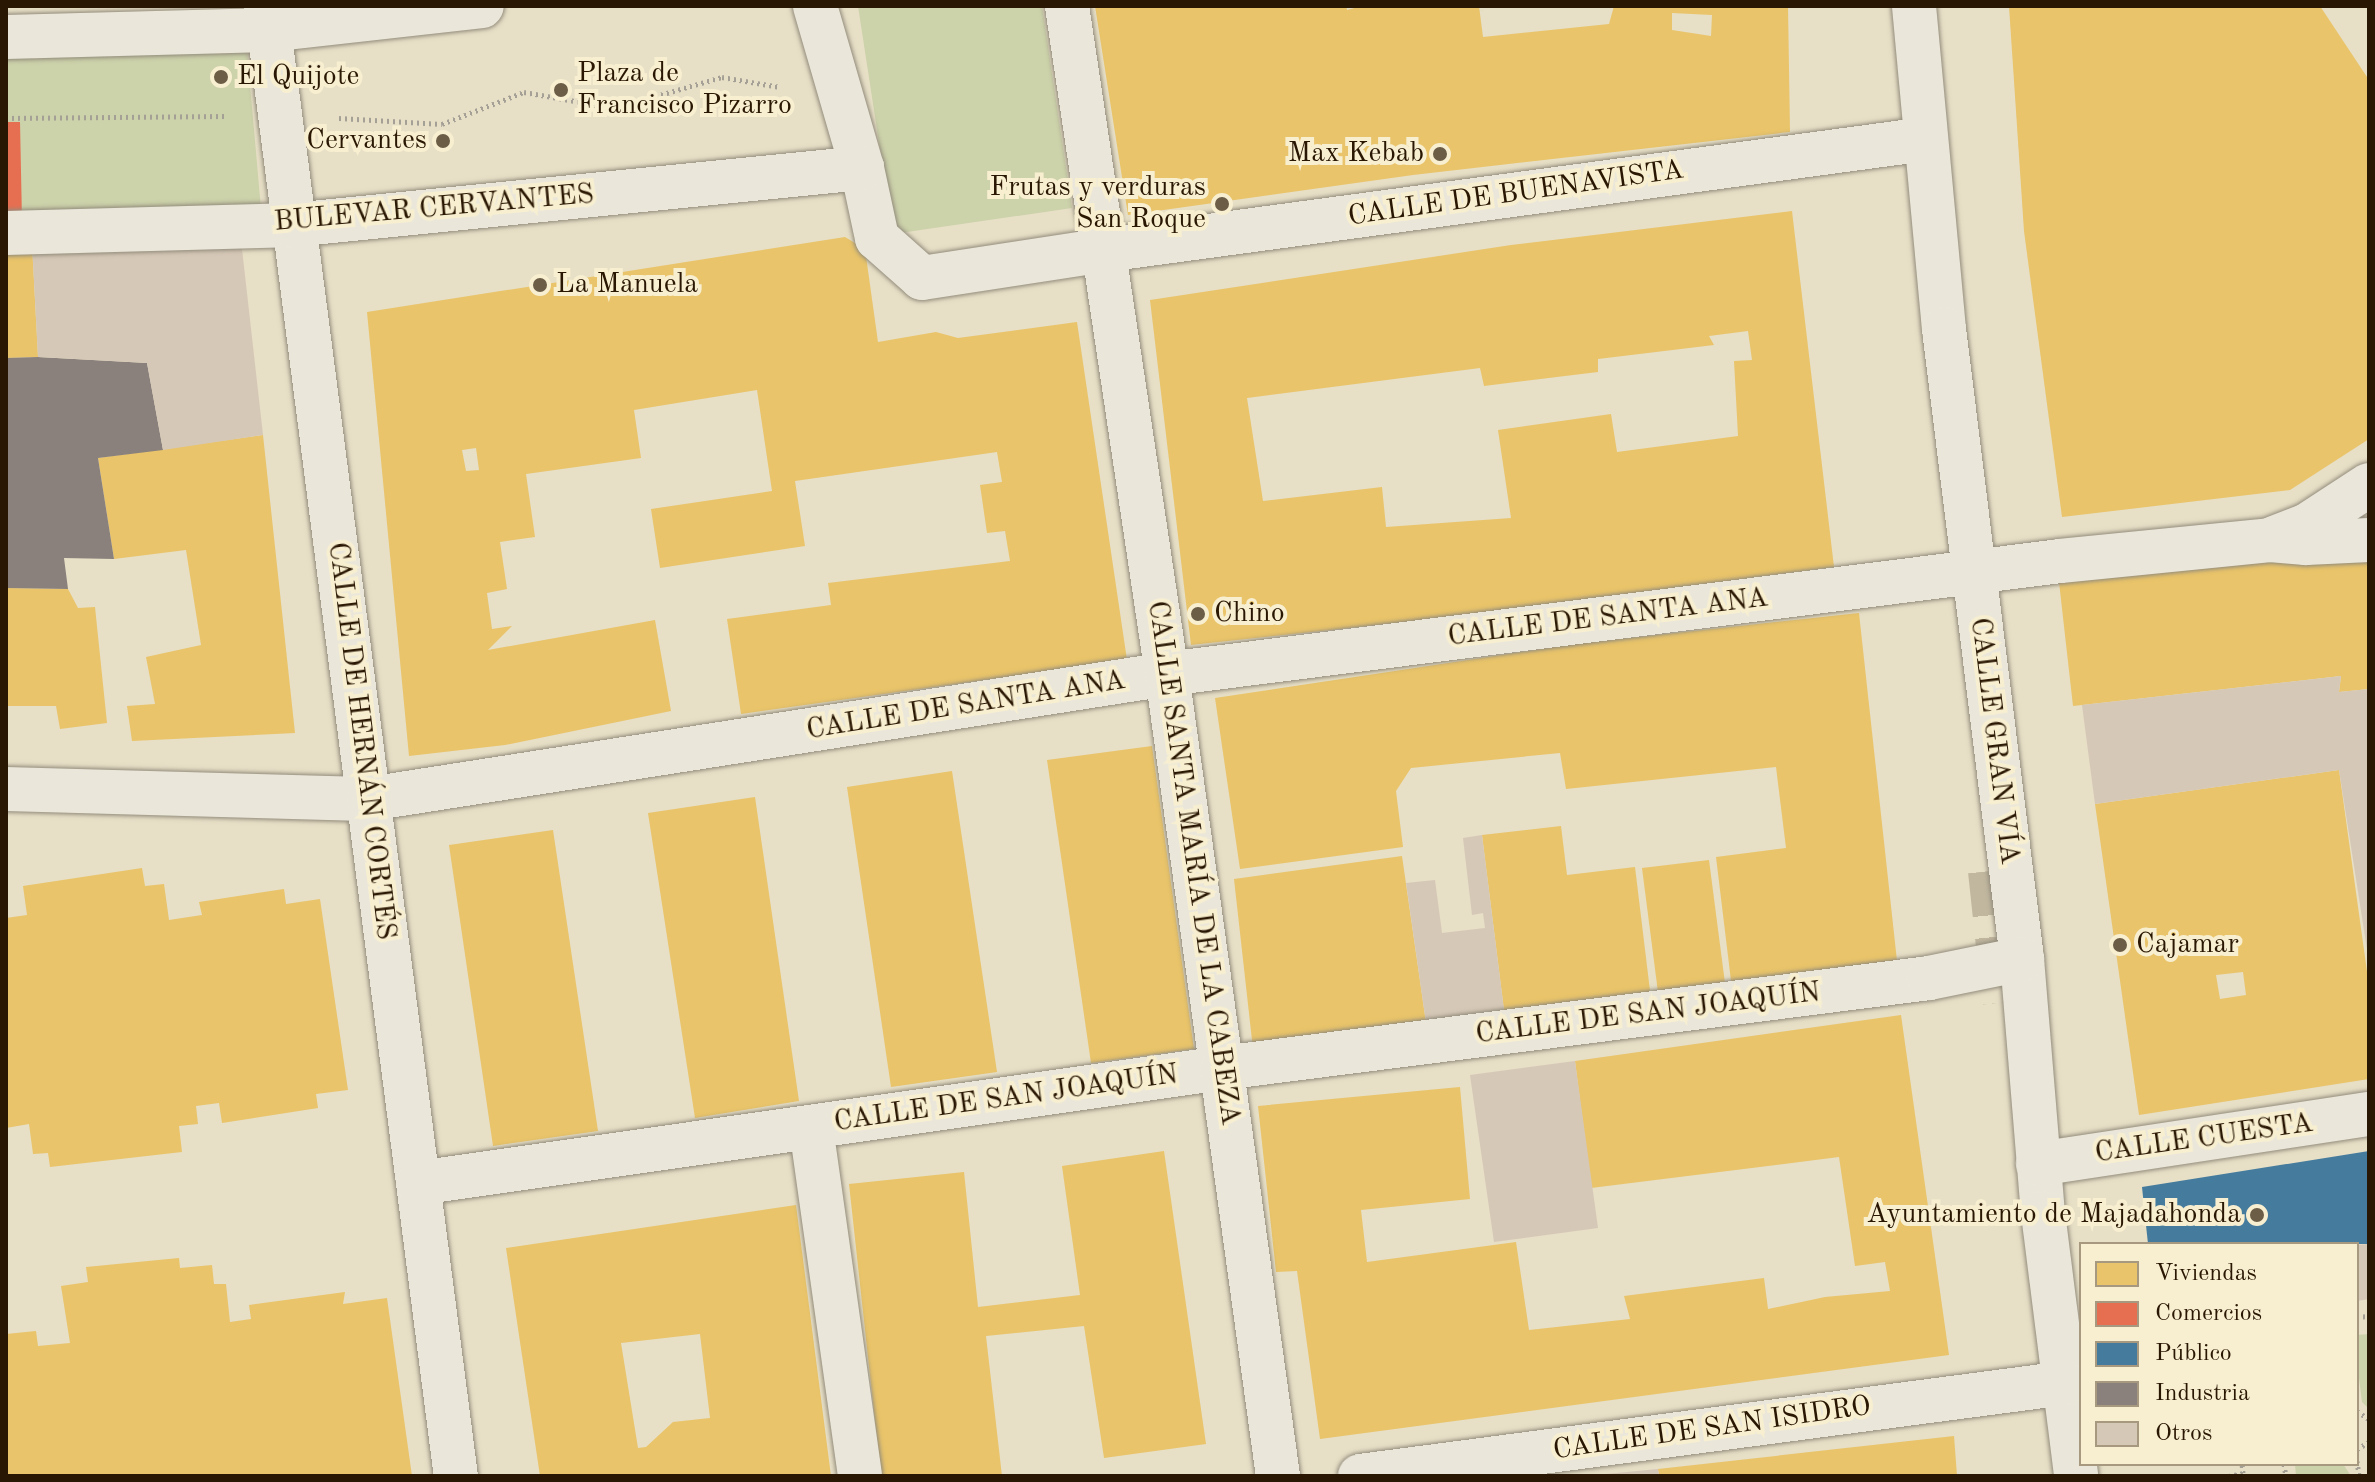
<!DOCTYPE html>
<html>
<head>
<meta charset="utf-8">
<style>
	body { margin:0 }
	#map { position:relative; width:2375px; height:1482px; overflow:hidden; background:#e7dfc6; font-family:"Old Standard TT",serif }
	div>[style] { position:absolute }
	.green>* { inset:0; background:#ccd2aa }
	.homes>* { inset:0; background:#e9c46a }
	.shops>* { inset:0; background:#e76f51 }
	.public>* { inset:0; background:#457b9d }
	.industry>* { inset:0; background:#8a817c }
	.building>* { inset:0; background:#d6c8b7 }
	.street-tunnel>* { height:44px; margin-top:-22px; transform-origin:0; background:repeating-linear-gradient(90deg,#c1b79f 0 44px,transparent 0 66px) }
	.path>* { height:5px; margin-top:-2.5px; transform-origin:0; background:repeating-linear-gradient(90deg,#a5a095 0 2px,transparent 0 6px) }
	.roads { filter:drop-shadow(0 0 2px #938c7c) drop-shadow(0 0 2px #938c7c) }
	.street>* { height:44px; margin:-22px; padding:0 22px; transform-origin:22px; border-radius:22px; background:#eae7da }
	.dots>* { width:22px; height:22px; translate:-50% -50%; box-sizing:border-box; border:4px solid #f8efd1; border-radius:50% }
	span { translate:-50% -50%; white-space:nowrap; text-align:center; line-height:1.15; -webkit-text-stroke:8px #f8efd1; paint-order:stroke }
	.poi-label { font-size:28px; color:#2a1703 }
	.left { translate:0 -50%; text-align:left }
	.right { translate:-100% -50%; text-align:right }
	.street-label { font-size:28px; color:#2a1703 }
	.frame { position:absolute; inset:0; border:8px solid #2a1703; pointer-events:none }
	.legend { position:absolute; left:2079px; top:1242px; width:280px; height:224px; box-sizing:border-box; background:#f8efd1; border:2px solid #a6997f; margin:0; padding:10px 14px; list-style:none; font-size:24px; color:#2a1703 }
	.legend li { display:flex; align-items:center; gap:16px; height:40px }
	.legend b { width:40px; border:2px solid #a6997f }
</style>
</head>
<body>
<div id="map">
	<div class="green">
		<i style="clip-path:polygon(858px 6px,1042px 6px,1072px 208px,893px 234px)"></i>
		<i style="clip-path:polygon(247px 51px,261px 209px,6px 211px,6px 56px)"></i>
		<i style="clip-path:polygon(2369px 1334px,2369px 1409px,2362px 1402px,2357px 1362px,2357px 1335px)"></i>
		<i style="clip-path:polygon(2295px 1464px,2343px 1464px,2351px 1476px,2296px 1476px)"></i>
	</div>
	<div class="homes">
		<i style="clip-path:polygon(evenodd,1095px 6px,1346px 6px,1347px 10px,1362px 6px,1479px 6px,1483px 37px,1609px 24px,1614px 6px,1788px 6px,1790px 132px,1413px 175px,1128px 215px,1095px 6px,1672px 13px,1712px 15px,1711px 36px,1672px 30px,1672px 13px)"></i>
		<i style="clip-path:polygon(2009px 6px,2320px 6px,2369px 80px,2369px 439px,2290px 490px,2062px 517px,2024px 231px)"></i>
		<i style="clip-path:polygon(evenodd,1792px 211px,1834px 567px,1461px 616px,1191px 645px,1150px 300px,1511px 245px,1792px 211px,1748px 331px,1752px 360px,1734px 361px,1738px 436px,1617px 452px,1611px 414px,1498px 430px,1511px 518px,1386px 527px,1382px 487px,1263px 501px,1247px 398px,1480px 368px,1484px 386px,1598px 372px,1598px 359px,1714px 345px,1709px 336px,1748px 331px)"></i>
		<i style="clip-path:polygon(evenodd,845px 237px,865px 249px,878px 342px,936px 332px,958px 338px,1077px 322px,1127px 660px,741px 714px,727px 619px,831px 605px,828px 583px,1010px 561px,1005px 531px,987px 533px,980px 485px,1002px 482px,997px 452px,795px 481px,805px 546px,660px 568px,651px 509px,772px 491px,757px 390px,634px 410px,641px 458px,526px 474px,535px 537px,500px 542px,507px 589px,487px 593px,492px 629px,512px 626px,488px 650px,655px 620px,671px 711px,505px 745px,409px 756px,367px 312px,845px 237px,476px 448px,479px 470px,466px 471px,462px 450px,476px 448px)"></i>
		<i style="clip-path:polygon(32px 244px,38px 357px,6px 358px,6px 245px)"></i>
		<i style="clip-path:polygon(263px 435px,295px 733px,132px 741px,127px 706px,155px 704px,146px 657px,201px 645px,186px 550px,114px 559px,98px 458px)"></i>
		<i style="clip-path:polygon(2369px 550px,2369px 689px,2339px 692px,2341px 676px,2073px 706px,2059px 582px)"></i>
		<i style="clip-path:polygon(6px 588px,68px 589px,78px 608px,95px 607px,107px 723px,60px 729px,56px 706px,6px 706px)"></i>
		<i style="clip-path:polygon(1859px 613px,1898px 970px,1732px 989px,1716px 857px,1786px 848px,1776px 767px,1566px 789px,1560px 753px,1411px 768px,1396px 791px,1403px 847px,1240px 869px,1215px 698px,1575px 644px)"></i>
		<i style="clip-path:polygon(1152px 746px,1194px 1049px,1091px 1063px,1047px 760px)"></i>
		<i style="clip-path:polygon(evenodd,2339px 770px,2369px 986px,2369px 1079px,2139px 1115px,2095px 804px,2339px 770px,2243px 972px,2246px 995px,2220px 999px,2216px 975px,2243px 972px)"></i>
		<i style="clip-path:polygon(952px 771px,997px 1072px,891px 1087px,847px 787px)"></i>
		<i style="clip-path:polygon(755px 797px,799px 1101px,695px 1118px,648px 813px)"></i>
		<i style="clip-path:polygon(1561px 826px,1567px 875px,1635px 867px,1651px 999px,1504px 1010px,1482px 835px)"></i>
		<i style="clip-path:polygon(553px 830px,598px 1131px,493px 1146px,449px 845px)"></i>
		<i style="clip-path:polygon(1402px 856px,1426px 1023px,1253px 1049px,1234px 879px)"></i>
		<i style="clip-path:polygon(1709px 860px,1726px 991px,1659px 1000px,1642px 868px)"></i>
		<i style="clip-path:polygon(142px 868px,145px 886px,164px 884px,169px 920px,202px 915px,199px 902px,284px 889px,286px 904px,320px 899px,348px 1090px,316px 1094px,318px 1108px,222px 1123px,219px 1103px,196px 1106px,198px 1124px,179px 1126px,182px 1152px,50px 1167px,48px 1153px,33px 1154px,29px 1124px,6px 1128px,6px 918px,27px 915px,23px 886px)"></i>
		<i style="clip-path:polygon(1901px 1015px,1949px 1355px,1320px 1439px,1297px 1271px,1276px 1272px,1258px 1106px,1460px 1087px,1470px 1199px,1361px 1210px,1367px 1262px,1516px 1242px,1529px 1330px,1630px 1319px,1624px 1296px,1764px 1278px,1768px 1309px,1825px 1297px,1890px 1291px,1885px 1262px,1855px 1266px,1839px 1157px,1591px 1188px,1575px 1061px)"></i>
		<i style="clip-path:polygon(1164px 1151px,1206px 1444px,1104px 1458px,1084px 1326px,986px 1336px,1002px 1476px,881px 1476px,849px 1184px,964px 1172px,978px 1307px,1080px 1295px,1062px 1166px)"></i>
		<i style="clip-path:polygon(evenodd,796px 1205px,831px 1476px,540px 1476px,506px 1248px,796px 1205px,700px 1334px,710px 1418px,673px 1422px,646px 1447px,638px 1448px,621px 1343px,700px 1334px)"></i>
		<i style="clip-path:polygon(179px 1258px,180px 1268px,212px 1265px,214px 1284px,226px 1284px,230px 1322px,251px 1319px,249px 1305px,345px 1292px,343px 1304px,387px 1298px,412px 1476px,6px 1476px,6px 1334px,36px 1331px,38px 1346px,70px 1343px,61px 1286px,88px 1282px,86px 1267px)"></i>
		<i style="clip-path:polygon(1954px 1436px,1957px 1476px,1659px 1476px,1658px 1469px)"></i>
	</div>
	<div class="shops">
		<i style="clip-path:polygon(6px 122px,20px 122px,22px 221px,6px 221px)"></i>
	</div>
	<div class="public">
		<i style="clip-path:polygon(2369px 1151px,2369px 1244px,2148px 1244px,2142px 1187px)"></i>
	</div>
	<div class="industry">
		<i style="clip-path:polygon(38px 357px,147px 363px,163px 450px,98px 458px,114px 559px,64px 558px,68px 589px,6px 588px,6px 358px)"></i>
	</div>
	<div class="building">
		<i style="clip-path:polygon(241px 240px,263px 435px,163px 450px,147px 363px,38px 357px,32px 244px)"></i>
		<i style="clip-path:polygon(2341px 676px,2339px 692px,2369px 689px,2369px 962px,2339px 770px,2095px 804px,2082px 705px)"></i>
		<i style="clip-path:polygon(1482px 835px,1504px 1010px,1426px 1023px,1406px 883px,1435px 880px,1442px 933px,1485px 928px,1483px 913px,1472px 915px,1463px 838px)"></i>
		<i style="clip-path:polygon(1575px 1061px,1598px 1228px,1494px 1242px,1470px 1075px)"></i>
		<i style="clip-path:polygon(2369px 1244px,2369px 1299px,2357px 1301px,2357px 1245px)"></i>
		<i style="clip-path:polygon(1658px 1469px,1659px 1476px,1607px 1476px,1606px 1474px)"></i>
	</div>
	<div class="street-tunnel">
		<i style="left:1990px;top:871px;width:132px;rotate:83.9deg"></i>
	</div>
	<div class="path">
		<i style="left:6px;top:118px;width:219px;rotate:-0.5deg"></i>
		<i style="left:339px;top:118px;width:103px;rotate:3.3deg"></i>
		<i style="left:442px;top:124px;width:88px;rotate:-21.3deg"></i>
		<i style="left:524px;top:92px;width:92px;rotate:10deg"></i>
		<i style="left:615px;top:108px;width:111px;rotate:-16.2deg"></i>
		<i style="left:722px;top:77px;width:59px;rotate:9.8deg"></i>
		<i style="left:2357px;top:1317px;width:12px;rotate:-5deg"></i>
		<i style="left:2357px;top:1411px;width:14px;rotate:34deg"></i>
		<i style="left:2357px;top:1449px;width:14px;rotate:-30deg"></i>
		<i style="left:2357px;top:1461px;width:15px;rotate:82deg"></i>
		<i style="left:2284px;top:1464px;width:12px;rotate:81deg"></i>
		<i style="left:2229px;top:1476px;width:14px;rotate:-12deg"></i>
		<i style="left:2243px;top:1473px;width:9px;rotate:-96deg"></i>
	</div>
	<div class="roads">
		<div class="street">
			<i style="left:266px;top:6px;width:1482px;rotate:82.64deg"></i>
			<i style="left:815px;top:6px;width:169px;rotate:73.8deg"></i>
			<i style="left:862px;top:168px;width:72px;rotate:77.9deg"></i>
			<i style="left:877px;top:238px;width:60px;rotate:41.6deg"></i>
			<i style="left:922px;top:278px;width:185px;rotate:-8.7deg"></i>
			<i style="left:1105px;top:250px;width:828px;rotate:-7.7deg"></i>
			<i style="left:1067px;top:6px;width:675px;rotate:81.49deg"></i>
			<i style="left:1167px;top:674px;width:810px;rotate:82.12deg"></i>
			<i style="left:1914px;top:6px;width:324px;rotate:84.7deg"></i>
			<i style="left:1944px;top:329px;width:635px;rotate:82.94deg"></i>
			<i style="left:2022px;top:959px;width:255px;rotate:85.3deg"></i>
			<i style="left:2043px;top:1213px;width:265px;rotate:82.8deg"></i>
			<i style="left:6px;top:37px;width:263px;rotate:-1.5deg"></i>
			<i style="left:269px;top:30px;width:214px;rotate:-6.4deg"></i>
			<i style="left:6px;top:233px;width:286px;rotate:-1.6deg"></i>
			<i style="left:292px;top:225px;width:573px;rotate:-5.71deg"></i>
			<i style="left:2274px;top:538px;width:34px;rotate:-21deg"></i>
			<i style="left:2306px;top:526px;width:75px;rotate:-33.1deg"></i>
			<i style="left:6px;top:789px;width:363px;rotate:1.6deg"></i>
			<i style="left:369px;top:799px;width:808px;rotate:-8.9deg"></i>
			<i style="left:1167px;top:674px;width:900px;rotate:-7.21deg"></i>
			<i style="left:2060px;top:561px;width:211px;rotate:-5.7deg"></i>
			<i style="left:2270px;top:540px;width:36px;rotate:5deg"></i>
			<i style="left:2306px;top:543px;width:63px;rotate:-2.7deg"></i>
			<i style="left:811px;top:1127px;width:352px;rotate:82deg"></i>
			<i style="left:2038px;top:1164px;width:335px;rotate:-8.6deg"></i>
			<i style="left:418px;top:1183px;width:812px;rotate:-8.14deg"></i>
			<i style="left:1222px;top:1068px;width:713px;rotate:-7.25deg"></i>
			<i style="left:1929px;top:978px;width:95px;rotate:-11.5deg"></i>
			<i style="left:1360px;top:1476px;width:711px;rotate:-7.51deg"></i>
		</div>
	</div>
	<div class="dots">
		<i style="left:221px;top:77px;background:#6c5d47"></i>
		<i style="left:561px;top:90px;background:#6c5d47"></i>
		<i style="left:443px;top:141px;background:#6c5d47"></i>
		<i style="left:1440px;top:154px;background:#6c5d47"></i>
		<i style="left:1222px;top:204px;background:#6c5d47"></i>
		<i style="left:540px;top:285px;background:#6c5d47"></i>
		<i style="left:1198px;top:614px;background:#6c5d47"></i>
		<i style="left:2120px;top:945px;background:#6c5d47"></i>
		<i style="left:2257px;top:1215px;background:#6c5d47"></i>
	</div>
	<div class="poi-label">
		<span class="left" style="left:577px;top:90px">Plaza de<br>Francisco Pizarro</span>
		<span class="left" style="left:237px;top:77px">El Quijote</span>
		<span class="right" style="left:427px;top:141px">Cervantes</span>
		<span class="right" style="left:1424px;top:154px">Max Kebab</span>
		<span class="right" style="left:1206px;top:204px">Frutas y verduras<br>San Roque</span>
		<span class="left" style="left:556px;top:285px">La Manuela</span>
		<span class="left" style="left:1214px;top:614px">Chino</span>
		<span class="left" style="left:2136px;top:945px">Cajamar</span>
		<span class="right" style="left:2241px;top:1215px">Ayuntamiento de Majadahonda</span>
	</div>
	<div class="street-label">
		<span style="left:1516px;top:194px;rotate:-8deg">CALLE DE BUENAVISTA</span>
		<span style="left:434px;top:209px;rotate:-5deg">BULEVAR CERVANTES</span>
		<span style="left:1608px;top:618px;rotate:-7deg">CALLE DE SANTA ANA</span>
		<span style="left:966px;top:706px;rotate:-9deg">CALLE DE SANTA ANA</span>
		<span style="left:361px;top:741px;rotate:83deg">CALLE DE HERNÁN CORTÉS</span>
		<span style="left:1994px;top:741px;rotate:83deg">CALLE GRAN VÍA</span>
		<span style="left:1193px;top:863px;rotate:82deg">CALLE SANTA MARÍA DE LA CABEZA</span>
		<span style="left:1648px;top:1014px;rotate:-7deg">CALLE DE SAN JOAQUÍN</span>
		<span style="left:1006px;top:1099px;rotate:-8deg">CALLE DE SAN JOAQUÍN</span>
		<span style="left:2204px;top:1139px;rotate:-8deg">CALLE CUESTA</span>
		<span style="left:1712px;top:1429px;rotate:-8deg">CALLE DE SAN ISIDRO</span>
	</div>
	<div class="frame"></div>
	<ul class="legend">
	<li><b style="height:22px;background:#e9c46a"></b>Viviendas</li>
	<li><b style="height:22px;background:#e76f51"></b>Comercios</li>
	<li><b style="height:22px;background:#457b9d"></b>Público</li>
	<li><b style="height:22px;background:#8a817c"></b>Industria</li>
	<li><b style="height:22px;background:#d6c8b7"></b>Otros</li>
	</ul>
</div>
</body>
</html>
